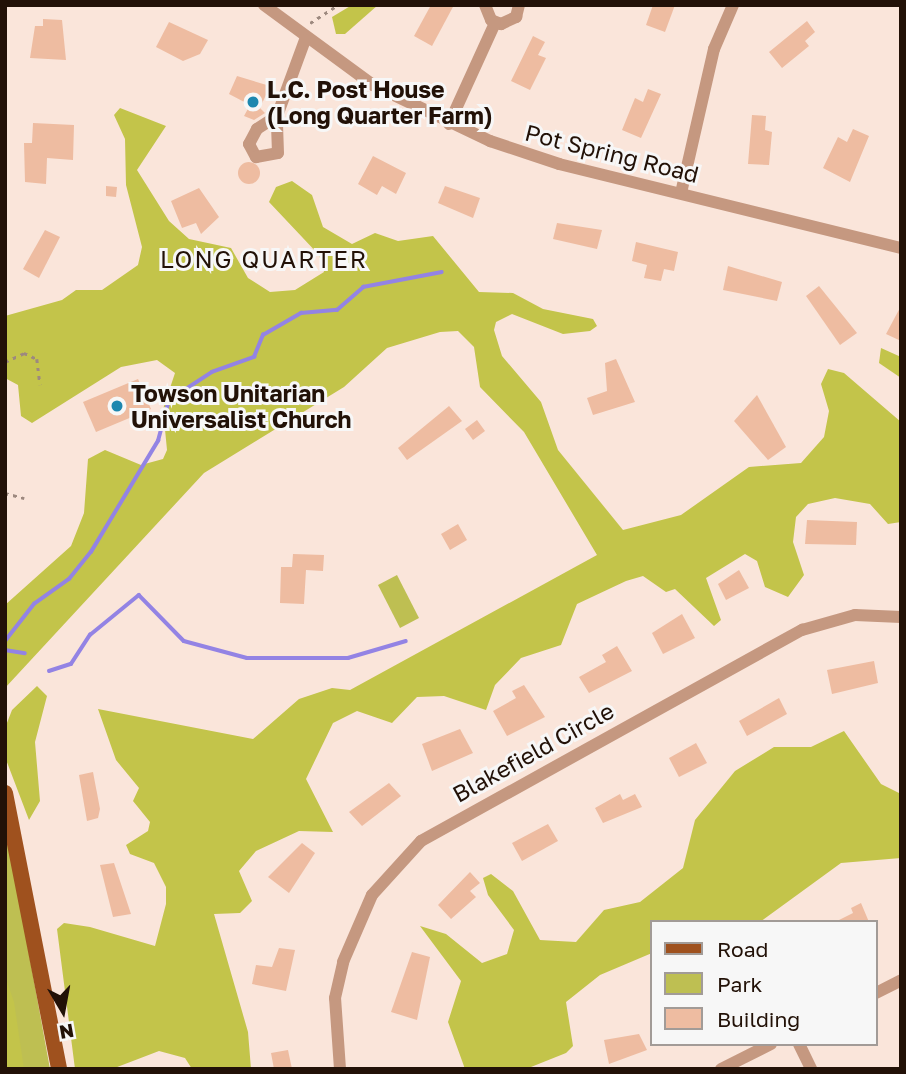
<!DOCTYPE html>
<html>
<head>
<meta charset="utf-8">
<style>
	body { margin:0 }
	#map { position:relative; width:906px; height:1074px; overflow:hidden; background:#fae5da; font-family:"Golos Text",sans-serif }
	div>[style] { position:absolute }
	.green>* { inset:0; background:#bebf52 }
	.forest>* { inset:0; background:#c3c44a }
	.stream>* { height:3.5px; margin:-1.75px; padding:0 1.75px; transform-origin:1.75px; border-radius:1.75px; background:#9383e4 }
	.building>* { inset:0; background:#eebca1 }
	.round { border-radius:50% }
	.path>* { height:2.5px; margin-top:-1.25px; transform-origin:0; background:repeating-linear-gradient(90deg,#9d897f 0 3.5px,transparent 0 8.5px) }
	.minor>* { height:12px; margin:-6px; padding:0 6px; transform-origin:6px; border-radius:6px; background:#c59880 }
	.major>* { height:16px; margin:-8px; padding:0 8px; transform-origin:8px; border-radius:8px; background:#9f511e }
	.dots>* { width:19px; height:19px; translate:-50% -50%; box-sizing:border-box; border:4px solid #f7f7f7; border-radius:50% }
	span { translate:-50% -50%; white-space:nowrap; text-align:center; line-height:1.15; -webkit-text-stroke:6px #f7f7f7; paint-order:stroke }
	.poi-label { font-size:23px; color:#221107; font-weight:700 }
	.left { translate:0 -50%; text-align:left }
	.street-label { font-size:23px; color:#221107 }
	.neighbourhood-label { font-size:24px; color:#221107; letter-spacing:2px }
	.frame { position:absolute; inset:0; border:7px solid #221107; pointer-events:none }
	.legend { position:absolute; left:650px; top:920px; width:228px; height:126px; box-sizing:border-box; background:#f7f7f7; border:2px solid #a29b97; margin:0; padding:9px 12px; list-style:none; font-size:21px; color:#221107 }
	.legend li { display:flex; align-items:center; gap:14px; height:35px }
	.legend b { width:35px; border:2px solid #a29b97 }
	.north { position:absolute; left:28px; top:976px; width:70px; height:70px; -webkit-text-stroke:5px #f7f7f7; paint-order:stroke; rotate:170deg; font-size:19px; font-weight:700; line-height:28px; text-align:center; color:#221107 }
	.north::after { content:''; display:block; margin:auto; width:24px; height:32px; background:#221107; clip-path:polygon(50% 0,100% 100%,50% 72%,0 100%) }
</style>
</head>
<body>
<div id="map">
	<div class="green">
		<i style="clip-path:polygon(397px 575px,419px 618px,400px 628px,378px 585px)"></i>
		<i style="clip-path:polygon(5px 828px,7px 833px,50px 1069px,5px 1069px)"></i>
	</div>
	<div class="forest">
		<i style="clip-path:polygon(352px 5px,378px 5px,345px 34px,336px 34px,332px 17px)"></i>
		<i style="clip-path:polygon(120px 108px,166px 126px,137px 170px,169px 221px,189px 239px,231px 248px,248px 278px,270px 292px,295px 290px,324px 272px,319px 255px,269px 202px,276px 187px,292px 181px,312px 195px,323px 227px,352px 244px,375px 233px,398px 241px,433px 236px,479px 292px,513px 293px,543px 309px,593px 319px,597px 326px,590px 331px,563px 334px,512px 314px,496px 322px,494px 330px,502px 356px,541px 402px,558px 450px,623px 530px,681px 515px,749px 467px,801px 463px,824px 437px,829px 411px,821px 384px,828px 369px,844px 373px,901px 422px,901px 522px,888px 524px,870px 504px,835px 498px,808px 504px,796px 517px,793px 542px,804px 575px,788px 597px,765px 587px,757px 561px,745px 554px,706px 578px,721px 620px,714px 626px,675px 589px,666px 592px,643px 576px,626px 581px,577px 604px,561px 645px,521px 658px,495px 685px,486px 710px,444px 696px,417px 697px,392px 723px,357px 711px,333px 723px,306px 779px,333px 832px,299px 831px,256px 851px,239px 871px,252px 901px,240px 913px,214px 914px,248px 1032px,251px 1069px,192px 1069px,185px 1058px,159px 1051px,112px 1069px,75px 1069px,57px 929px,64px 923px,90px 927px,155px 946px,166px 904px,166px 887px,154px 863px,130px 854px,126px 845px,148px 831px,150px 822px,133px 801px,139px 788px,116px 760px,98px 709px,253px 739px,299px 699px,332px 688px,350px 690px,597px 555px,524px 432px,480px 387px,474px 347px,458px 331px,440px 332px,387px 348px,344px 387px,204px 473px,5px 688px,5px 605px,71px 546px,84px 513px,88px 459px,105px 450px,141px 465px,163px 459px,167px 450px,163px 409px,175px 373px,157px 360px,121px 367px,32px 423px,21px 416px,18px 385px,5px 378px,5px 316px,62px 300px,76px 290px,102px 290px,138px 265px,142px 247px,126px 185px,125px 139px,114px 115px)"></i>
		<i style="clip-path:polygon(881px 348px,901px 357px,901px 378px,879px 363px)"></i>
		<i style="clip-path:polygon(37px 686px,47px 696px,35px 742px,40px 801px,29px 820px,5px 757px,5px 728px,12px 710px)"></i>
		<i style="clip-path:polygon(844px 731px,881px 784px,901px 794px,901px 858px,841px 863px,760px 922px,652px 922px,652px 953px,600px 975px,566px 1002px,573px 1046px,566px 1053px,526px 1069px,465px 1069px,448px 1022px,461px 981px,420px 926px,446px 934px,482px 963px,507px 954px,514px 930px,488px 895px,483px 878px,491px 874px,513px 891px,540px 940px,576px 942px,604px 910px,640px 902px,683px 868px,695px 820px,735px 771px,774px 747px,811px 747px)"></i>
		<i style="clip-path:polygon(5px 976px,14px 1002px,24px 1069px,5px 1069px)"></i>
	</div>
	<div class="stream">
		<i style="left:5px;top:641px;width:47px;rotate:-51.9deg"></i>
		<i style="left:34px;top:604px;width:43px;rotate:-35.5deg"></i>
		<i style="left:69px;top:579px;width:35px;rotate:-51deg"></i>
		<i style="left:91px;top:552px;width:130px;rotate:-58.9deg"></i>
		<i style="left:158px;top:441px;width:42px;rotate:-75deg"></i>
		<i style="left:169px;top:400px;width:51px;rotate:-33.1deg"></i>
		<i style="left:212px;top:372px;width:45px;rotate:-19.7deg"></i>
		<i style="left:254px;top:357px;width:24px;rotate:-68deg"></i>
		<i style="left:263px;top:335px;width:44px;rotate:-30.1deg"></i>
		<i style="left:301px;top:313px;width:36px;rotate:-5deg"></i>
		<i style="left:337px;top:310px;width:35px;rotate:-41deg"></i>
		<i style="left:363px;top:287px;width:80px;rotate:-10.8deg"></i>
		<i style="left:5px;top:650px;width:20px;rotate:9deg"></i>
		<i style="left:49px;top:671px;width:23px;rotate:-18deg"></i>
		<i style="left:71px;top:664px;width:35px;rotate:-57deg"></i>
		<i style="left:90px;top:635px;width:63px;rotate:-39.2deg"></i>
		<i style="left:139px;top:595px;width:64px;rotate:45.6deg"></i>
		<i style="left:184px;top:641px;width:65px;rotate:15.1deg"></i>
		<i style="left:247px;top:658px;width:101px"></i>
		<i style="left:348px;top:658px;width:60px;rotate:-16.3deg"></i>
	</div>
	<div class="building">
		<i style="clip-path:polygon(431px 5px,454px 5px,432px 46px,414px 36px)"></i>
		<i style="clip-path:polygon(653px 5px,675px 5px,665px 32px,646px 25px)"></i>
		<i style="clip-path:polygon(43px 19px,62px 20px,66px 60px,30px 58px,35px 26px,43px 26px)"></i>
		<i style="clip-path:polygon(807px 21px,815px 32px,805px 41px,809px 46px,782px 68px,769px 52px)"></i>
		<i style="clip-path:polygon(169px 22px,208px 40px,200px 54px,183px 61px,156px 47px)"></i>
		<i style="clip-path:polygon(533px 36px,545px 42px,538px 55px,546px 58px,530px 90px,511px 81px)"></i>
		<i style="clip-path:polygon(237px 76px,270px 86px,260px 108px,265px 113px,254px 120px,244px 116px,250px 105px,229px 94px)"></i>
		<i style="clip-path:polygon(648px 89px,661px 94px,641px 138px,622px 130px,635px 98px,643px 102px)"></i>
		<i style="clip-path:polygon(752px 115px,766px 116px,765px 130px,772px 132px,769px 165px,748px 164px)"></i>
		<i style="clip-path:polygon(33px 123px,74px 125px,73px 160px,47px 158px,46px 184px,25px 182px,24px 143px,32px 143px)"></i>
		<i style="clip-path:polygon(853px 129px,869px 136px,850px 182px,823px 168px,838px 137px,847px 142px)"></i>
		<i style="clip-path:polygon(373px 156px,406px 173px,396px 194px,382px 186px,377px 195px,358px 184px)"></i>
		<i class="round" style="left:238px;top:162px;width:22px;height:22px"></i>
		<i style="clip-path:polygon(106px 186px,117px 187px,116px 197px,106px 196px)"></i>
		<i style="clip-path:polygon(445px 186px,480px 198px,473px 218px,438px 203px)"></i>
		<i style="clip-path:polygon(199px 188px,219px 217px,201px 234px,196px 223px,182px 228px,171px 201px)"></i>
		<i style="clip-path:polygon(557px 223px,602px 230px,597px 249px,553px 239px)"></i>
		<i style="clip-path:polygon(45px 230px,60px 237px,39px 278px,23px 269px)"></i>
		<i style="clip-path:polygon(636px 242px,678px 252px,674px 271px,664px 269px,661px 281px,644px 278px,647px 265px,632px 261px)"></i>
		<i style="clip-path:polygon(728px 266px,782px 282px,777px 301px,723px 290px)"></i>
		<i style="clip-path:polygon(819px 286px,857px 333px,840px 345px,806px 296px)"></i>
		<i style="clip-path:polygon(901px 306px,901px 341px,886px 334px)"></i>
		<i style="clip-path:polygon(616px 359px,635px 402px,593px 415px,587px 398px,607px 391px,605px 363px)"></i>
		<i style="clip-path:polygon(138px 379px,151px 409px,96px 432px,83px 402px)"></i>
		<i style="clip-path:polygon(757px 395px,786px 447px,768px 460px,734px 421px)"></i>
		<i style="clip-path:polygon(449px 406px,462px 421px,407px 460px,398px 448px)"></i>
		<i style="clip-path:polygon(477px 420px,485px 431px,473px 440px,465px 429px)"></i>
		<i style="clip-path:polygon(807px 520px,857px 522px,856px 545px,805px 544px)"></i>
		<i style="clip-path:polygon(458px 524px,467px 540px,450px 550px,441px 534px)"></i>
		<i style="clip-path:polygon(293px 554px,324px 555px,323px 571px,306px 570px,304px 604px,280px 603px,281px 567px,292px 567px)"></i>
		<i style="clip-path:polygon(739px 570px,749px 588px,726px 600px,718px 584px)"></i>
		<i style="clip-path:polygon(682px 614px,695px 638px,663px 654px,652px 633px)"></i>
		<i style="clip-path:polygon(617px 646px,632px 671px,589px 693px,579px 677px,606px 662px,602px 655px)"></i>
		<i style="clip-path:polygon(874px 661px,878px 683px,832px 694px,827px 670px)"></i>
		<i style="clip-path:polygon(524px 685px,545px 717px,507px 736px,493px 711px,516px 698px,512px 691px)"></i>
		<i style="clip-path:polygon(779px 698px,787px 714px,747px 736px,739px 721px)"></i>
		<i style="clip-path:polygon(460px 729px,473px 753px,432px 771px,422px 744px)"></i>
		<i style="clip-path:polygon(696px 743px,707px 763px,679px 777px,669px 758px)"></i>
		<i style="clip-path:polygon(93px 772px,100px 809px,98px 818px,87px 821px,79px 775px)"></i>
		<i style="clip-path:polygon(389px 783px,401px 796px,362px 826px,349px 812px)"></i>
		<i style="clip-path:polygon(620px 794px,623px 800px,635px 794px,642px 807px,603px 823px,595px 808px)"></i>
		<i style="clip-path:polygon(548px 824px,558px 841px,522px 861px,512px 843px)"></i>
		<i style="clip-path:polygon(302px 843px,315px 853px,289px 893px,268px 877px)"></i>
		<i style="clip-path:polygon(114px 863px,131px 914px,113px 917px,100px 865px)"></i>
		<i style="clip-path:polygon(470px 872px,480px 883px,470px 891px,476px 897px,451px 919px,438px 905px)"></i>
		<i style="clip-path:polygon(861px 903px,869px 922px,835px 922px,853px 913px,851px 908px)"></i>
		<i style="clip-path:polygon(279px 948px,295px 950px,286px 991px,252px 984px,256px 965px,272px 967px)"></i>
		<i style="clip-path:polygon(412px 952px,430px 957px,417px 1020px,391px 1012px)"></i>
		<i style="clip-path:polygon(639px 1034px,647px 1050px,609px 1064px,604px 1040px)"></i>
		<i style="clip-path:polygon(288px 1050px,292px 1069px,274px 1069px,271px 1053px)"></i>
	</div>
	<div class="path">
		<i style="left:310px;top:23px;width:33px;rotate:-33deg"></i>
		<i style="left:5px;top:362px;width:21px;rotate:-25deg"></i>
		<i style="left:24px;top:353px;width:14px;rotate:25deg"></i>
		<i style="left:37px;top:359px;width:26px;rotate:83deg"></i>
		<i style="left:5px;top:493px;width:20px;rotate:15deg"></i>
	</div>
	<div class="minor">
		<i style="left:264px;top:5px;width:135px;rotate:36.3deg"></i>
		<i style="left:373px;top:85px;width:130px;rotate:25.6deg"></i>
		<i style="left:490px;top:141px;width:73px;rotate:18.4deg"></i>
		<i style="left:559px;top:164px;width:352px;rotate:13.8deg"></i>
		<i style="left:485px;top:5px;width:16px;rotate:68deg"></i>
		<i style="left:491px;top:20px;width:11px;rotate:22deg"></i>
		<i style="left:501px;top:24px;width:17px;rotate:-25deg"></i>
		<i style="left:516px;top:17px;width:12px;rotate:-76deg"></i>
		<i style="left:277px;top:116px;width:24px;rotate:147deg"></i>
		<i style="left:257px;top:129px;width:17px;rotate:118deg"></i>
		<i style="left:249px;top:144px;width:15px;rotate:62deg"></i>
		<i style="left:256px;top:157px;width:22px;rotate:-10deg"></i>
		<i style="left:278px;top:153px;width:37px;rotate:-92deg"></i>
		<i style="left:277px;top:116px;width:81px;rotate:-69.8deg"></i>
		<i style="left:449px;top:124px;width:111px;rotate:-65.5deg"></i>
		<i style="left:681px;top:193px;width:148px;rotate:-77.1deg"></i>
		<i style="left:714px;top:49px;width:48px;rotate:-66.6deg"></i>
		<i style="left:876px;top:993px;width:28px;rotate:-27deg"></i>
		<i style="left:799px;top:1044px;width:28px;rotate:64deg"></i>
		<i style="left:340px;top:1069px;width:71px;rotate:-94deg"></i>
		<i style="left:335px;top:998px;width:37px;rotate:-77deg"></i>
		<i style="left:343px;top:962px;width:73px;rotate:-66.6deg"></i>
		<i style="left:372px;top:895px;width:73px;rotate:-47.8deg"></i>
		<i style="left:421px;top:841px;width:436px;rotate:-29deg"></i>
		<i style="left:802px;top:630px;width:55px;rotate:-15.8deg"></i>
		<i style="left:855px;top:615px;width:46px;rotate:2.5deg"></i>
		<i style="left:721px;top:1069px;width:56px;rotate:-26.6deg"></i>
	</div>
	<div class="major">
		<i style="left:5px;top:793px;width:281px;rotate:78.9deg"></i>
	</div>
	<div class="dots">
		<i style="left:253px;top:102px;background:#1d87af"></i>
		<i style="left:117px;top:406px;background:#1d87af"></i>
	</div>
	<div class="poi-label">
		<span class="left" style="left:267px;top:102px">L.C. Post House<br>(Long Quarter Farm)</span>
		<span class="left" style="left:131px;top:406px">Towson Unitarian<br>Universalist Church</span>
	</div>
	<div class="street-label">
		<span style="left:612px;top:153px;rotate:14deg">Pot Spring Road</span>
		<span style="left:533px;top:752px;rotate:-29deg">Blakefield Circle</span>
	</div>
	<div class="neighbourhood-label">
		<span style="left:264px;top:259px">LONG QUARTER</span>
	</div>
	<div class="frame"></div>
	<ul class="legend">
	<li><b style="height:9px;background:#9f511e"></b>Road</li>
	<li><b style="height:19px;background:#bebf52"></b>Park</li>
	<li><b style="height:19px;background:#eebca1"></b>Building</li>
	</ul>
	<div class="north">N</div>
</div>
</body>
</html>
